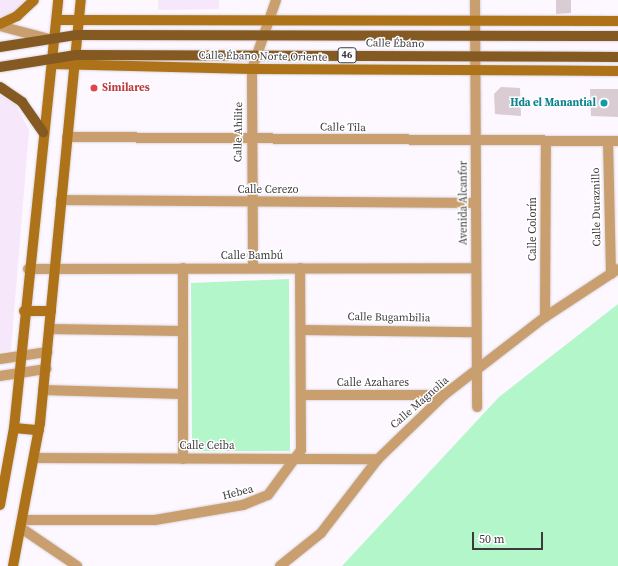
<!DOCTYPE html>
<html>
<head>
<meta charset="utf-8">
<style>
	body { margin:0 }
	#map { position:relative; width:618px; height:566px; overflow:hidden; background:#fdf8ff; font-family:"Source Serif 4",serif }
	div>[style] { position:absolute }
	.built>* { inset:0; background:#f6e8fa }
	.green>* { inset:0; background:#b3f6c9 }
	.building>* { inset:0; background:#daccd3 }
	.roads { filter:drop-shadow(0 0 1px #dad6dc) drop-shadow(0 0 1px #dad6dc) }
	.street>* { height:10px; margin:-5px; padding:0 5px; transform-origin:5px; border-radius:5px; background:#c99f6f }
	.secondary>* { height:10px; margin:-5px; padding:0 5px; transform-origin:5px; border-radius:5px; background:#ae7219 }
	.primary>* { height:10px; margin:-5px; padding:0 5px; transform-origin:5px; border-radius:5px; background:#855a22 }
	.dots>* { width:11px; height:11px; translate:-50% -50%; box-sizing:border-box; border:2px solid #fff; border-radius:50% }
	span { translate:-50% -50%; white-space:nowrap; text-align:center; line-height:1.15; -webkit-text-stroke:3px #fff; paint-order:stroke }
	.shield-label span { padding:1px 3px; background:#fff; border:1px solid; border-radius:3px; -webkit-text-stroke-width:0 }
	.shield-label { font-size:10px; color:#3d3a3e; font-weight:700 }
	.street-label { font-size:11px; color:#3d3a3e }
	.health-label { font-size:11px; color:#be3a42; font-weight:700 }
	.left { translate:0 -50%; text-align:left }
	.culture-label { font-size:11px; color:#0d838f; font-weight:700 }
	.right { translate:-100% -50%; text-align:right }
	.scale { position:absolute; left:472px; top:532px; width:71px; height:18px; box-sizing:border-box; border:2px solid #3d3a3e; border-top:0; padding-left:5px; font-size:12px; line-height:14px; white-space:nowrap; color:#3d3a3e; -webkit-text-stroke:3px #fff; paint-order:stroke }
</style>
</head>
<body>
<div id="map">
	<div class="built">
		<i style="clip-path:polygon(0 0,29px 0,16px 12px,0 18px)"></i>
		<i style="clip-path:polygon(158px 0,219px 0,219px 9px,158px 10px)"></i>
		<i style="clip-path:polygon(0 95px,16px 105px,29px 130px,11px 350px,0 352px)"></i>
	</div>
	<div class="green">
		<i style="clip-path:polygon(289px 279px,290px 451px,192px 451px,191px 283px)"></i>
		<i style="clip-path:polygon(618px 304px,618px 566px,342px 566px,499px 397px)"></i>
	</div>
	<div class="building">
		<i style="clip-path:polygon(556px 0,571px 0,571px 13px,556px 14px)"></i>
		<i style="clip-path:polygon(501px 87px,520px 88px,521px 116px,495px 114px,494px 94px)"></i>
		<i style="clip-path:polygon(590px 89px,618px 89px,618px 117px,591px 116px)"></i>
	</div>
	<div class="roads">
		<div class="street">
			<i style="left:475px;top:0;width:407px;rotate:89.7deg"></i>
			<i style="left:0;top:26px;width:51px;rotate:14.9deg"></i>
			<i style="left:67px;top:137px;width:551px;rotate:0.42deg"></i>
			<i style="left:608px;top:141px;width:133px;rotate:88.7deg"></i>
			<i style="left:61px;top:200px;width:414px;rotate:0.4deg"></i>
			<i style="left:183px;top:268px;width:191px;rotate:90deg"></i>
			<i style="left:253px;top:268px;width:199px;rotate:-90.3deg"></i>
			<i style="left:252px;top:69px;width:73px;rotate:-70.8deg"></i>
			<i style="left:28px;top:269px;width:447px;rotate:-0.1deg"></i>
			<i style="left:545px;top:317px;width:176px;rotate:-89.7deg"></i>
			<i style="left:49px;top:329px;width:133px;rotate:0.9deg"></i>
			<i style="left:302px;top:330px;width:174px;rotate:0.7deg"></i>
			<i style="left:0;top:359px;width:48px;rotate:-8.5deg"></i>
			<i style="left:0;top:376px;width:47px;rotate:-8.7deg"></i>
			<i style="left:43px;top:390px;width:139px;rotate:1.6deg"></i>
			<i style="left:303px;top:395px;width:141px"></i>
			<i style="left:35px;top:458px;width:343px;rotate:0.2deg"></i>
			<i style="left:23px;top:520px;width:132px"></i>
			<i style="left:155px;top:520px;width:89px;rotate:-9.7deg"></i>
			<i style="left:243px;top:505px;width:27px;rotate:-22deg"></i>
			<i style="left:268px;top:495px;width:56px;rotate:-53.7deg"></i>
			<i style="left:301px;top:450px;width:182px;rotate:-90.3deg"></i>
			<i style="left:21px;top:528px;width:68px;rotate:34.2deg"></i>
			<i style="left:280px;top:566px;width:53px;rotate:-38.8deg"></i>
			<i style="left:321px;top:533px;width:93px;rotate:-52.4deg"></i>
			<i style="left:378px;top:459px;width:92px;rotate:-44.1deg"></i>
			<i style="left:444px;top:395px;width:128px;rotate:-37.7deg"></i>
			<i style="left:545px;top:317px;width:87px;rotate:-33.3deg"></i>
		</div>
		<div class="secondary">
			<i style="left:57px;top:20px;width:561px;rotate:0.1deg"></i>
			<i style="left:0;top:24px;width:19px;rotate:-25deg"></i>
			<i style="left:17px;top:16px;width:23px;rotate:-43deg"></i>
			<i style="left:52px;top:64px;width:200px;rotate:1.4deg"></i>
			<i style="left:252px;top:69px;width:366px;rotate:0.3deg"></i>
			<i style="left:24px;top:311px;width:27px"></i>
			<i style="left:14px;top:428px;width:25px;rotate:5deg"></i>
			<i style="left:0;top:505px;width:78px;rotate:-79.7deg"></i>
			<i style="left:14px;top:428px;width:430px;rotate:-84.1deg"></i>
			<i style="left:13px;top:566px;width:146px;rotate:-79.3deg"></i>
			<i style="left:40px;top:423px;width:425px;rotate:-84.5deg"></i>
		</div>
		<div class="primary">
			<i style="left:0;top:47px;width:78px;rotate:-8.9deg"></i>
			<i style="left:77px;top:35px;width:541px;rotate:0.11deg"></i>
			<i style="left:0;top:67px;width:77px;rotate:-9deg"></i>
			<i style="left:76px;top:55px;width:542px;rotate:0.21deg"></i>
			<i style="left:0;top:87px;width:27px;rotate:34deg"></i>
			<i style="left:22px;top:102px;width:37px;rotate:55deg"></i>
		</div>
	</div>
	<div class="dots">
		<i style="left:94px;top:88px;background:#e0444e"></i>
		<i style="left:604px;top:103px;background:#0f9aa8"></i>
	</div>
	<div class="shield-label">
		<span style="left:347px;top:55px">46</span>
	</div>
	<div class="street-label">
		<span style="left:395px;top:44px;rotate:1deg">Calle Ébano</span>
		<span style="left:263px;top:57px;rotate:1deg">Calle Ébano Norte Oriente</span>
		<span style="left:343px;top:128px;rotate:1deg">Calle Tila</span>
		<span style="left:239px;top:132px;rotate:-89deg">Calle Ahilite</span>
		<span style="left:268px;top:190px">Calle Cerezo</span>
		<span style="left:464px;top:203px;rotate:-90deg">Avenida Alcanfor</span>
		<span style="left:597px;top:207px;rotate:-91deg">Calle Duraznillo</span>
		<span style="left:533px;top:229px;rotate:-90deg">Calle Colorín</span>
		<span style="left:252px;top:256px">Calle Bambú</span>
		<span style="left:389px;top:318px;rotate:1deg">Calle Bugambilia</span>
		<span style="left:373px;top:383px">Calle Azahares</span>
		<span style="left:420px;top:403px;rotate:-41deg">Calle Magnolia</span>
		<span style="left:207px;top:446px">Calle Ceiba</span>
		<span style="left:238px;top:493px;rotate:-14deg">Hebea</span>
	</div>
	<div class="health-label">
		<span class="left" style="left:102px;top:88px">Similares</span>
	</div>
	<div class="culture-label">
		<span class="right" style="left:596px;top:103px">Hda el Manantial</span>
	</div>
	<div class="scale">50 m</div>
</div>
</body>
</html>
